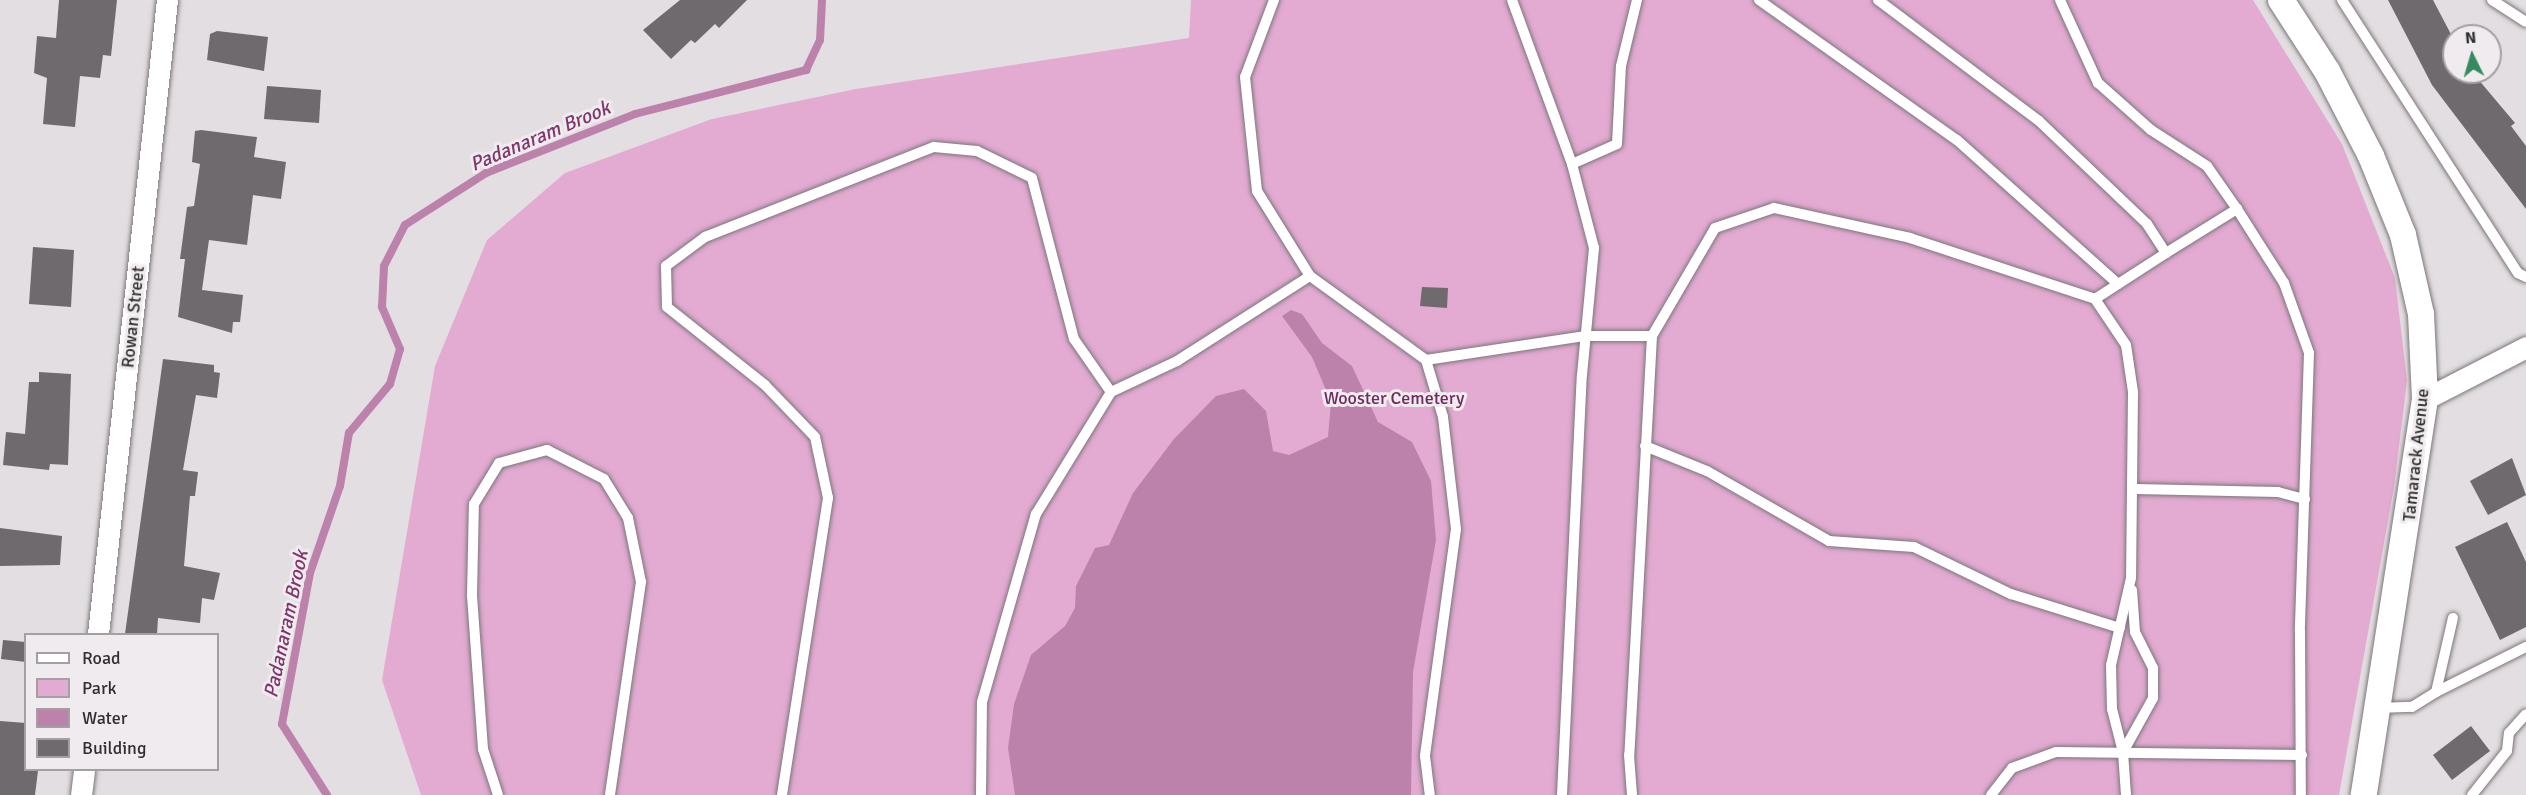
<!DOCTYPE html>
<html>
<head>
<meta charset="utf-8">
<style>
	body { margin:0 }
	#map { position:relative; width:2526px; height:795px; overflow:hidden; background:#e3dee1; font-family:Signika,sans-serif }
	div>[style] { position:absolute }
	.green>* { inset:0; background:#e3aad2 }
	.water>* { inset:0; background:#bd82ac }
	.stream>* { height:8px; margin:-4px; padding:0 4px; transform-origin:4px; border-radius:4px; background:#bd82ac }
	.building>* { inset:0; background:#6e6a6d }
	.roads { filter:drop-shadow(0 0 2px #7c777a) drop-shadow(0 0 2px #7c777a) }
	.service>* { height:10px; margin:-5px; padding:0 5px; transform-origin:5px; border-radius:5px; background:#fff }
	.minor>* { height:21px; margin:-10.5px; padding:0 10.5px; transform-origin:10.5px; border-radius:10.5px; background:#fff }
	.tertiary>* { height:26px; margin:-13px; padding:0 13px; transform-origin:13px; border-radius:13px; background:#fff }
	span { translate:-50% -50%; white-space:nowrap; text-align:center; line-height:1.15; -webkit-text-stroke:6px #f0ebee; paint-order:stroke }
	.street-label { font-size:18px; color:#302e2f }
	.park-label { font-size:18px; color:#70295f }
	.water-label { font-size:20px; color:#7e366d; font-style:italic }
	.legend { position:absolute; left:24px; top:633px; width:195px; height:138px; box-sizing:border-box; background:#f0ebee; border:2px solid #a39fa2; margin:0; padding:8px 10px; list-style:none; font-size:18px; color:#302e2f }
	.legend li { display:flex; align-items:center; gap:12px; height:30px }
	.legend b { width:30px; border:2px solid #a39fa2 }
	.north { position:absolute; left:2442px; top:24px; width:60px; height:60px; box-sizing:border-box; background:#f0ebee; border:2px solid #a39fa2; border-radius:50%; rotate:355deg; font-size:16px; font-weight:700; line-height:24px; text-align:center; color:#302e2f }
	.north::after { content:''; display:block; margin:auto; width:21px; height:27px; background:#358a5e; clip-path:polygon(50% 0,100% 100%,50% 72%,0 100%) }
</style>
</head>
<body>
<div id="map">
	<div class="green">
		<i style="clip-path:polygon(1191px 0,2253px 0,2342px 144px,2395px 278px,2407px 381px,2394px 487px,2339px 795px,421px 795px,382px 680px,435px 366px,487px 240px,565px 173px,712px 119px,856px 89px,1189px 38px)"></i>
	</div>
	<div class="water">
		<i style="clip-path:polygon(1291px 310px,1302px 314px,1322px 343px,1352px 366px,1378px 422px,1412px 442px,1431px 481px,1436px 540px,1413px 672px,1411px 795px,1015px 795px,1008px 748px,1014px 704px,1031px 655px,1065px 626px,1075px 608px,1076px 586px,1095px 548px,1109px 545px,1133px 493px,1174px 439px,1216px 396px,1244px 389px,1266px 411px,1273px 451px,1289px 455px,1328px 437px,1331px 402px,1312px 357px,1282px 316px)"></i>
	</div>
	<div class="stream">
		<i style="left:327px;top:795px;width:84px;rotate:-122.4deg"></i>
		<i style="left:282px;top:724px;width:154px;rotate:-79.5deg"></i>
		<i style="left:310px;top:573px;width:92px;rotate:-71deg"></i>
		<i style="left:340px;top:486px;width:54px;rotate:-80.4deg"></i>
		<i style="left:349px;top:433px;width:64px;rotate:-50.1deg"></i>
		<i style="left:390px;top:384px;width:36px;rotate:-74deg"></i>
		<i style="left:400px;top:349px;width:46px;rotate:-113.2deg"></i>
		<i style="left:382px;top:307px;width:41px;rotate:-87.2deg"></i>
		<i style="left:384px;top:266px;width:46px;rotate:-62.9deg"></i>
		<i style="left:405px;top:225px;width:96px;rotate:-32.7deg"></i>
		<i style="left:486px;top:173px;width:160px;rotate:-21.6deg"></i>
		<i style="left:635px;top:114px;width:177px;rotate:-14.4deg"></i>
		<i style="left:806px;top:70px;width:33px;rotate:-65deg"></i>
		<i style="left:820px;top:40px;width:40px;rotate:-87.1deg"></i>
	</div>
	<div class="building">
		<i style="clip-path:polygon(59px 0,117px 0,111px 56px,103px 55px,100px 78px,80px 76px,75px 127px,43px 124px,47px 78px,34px 73px,37px 36px,56px 38px)"></i>
		<i style="clip-path:polygon(680px 0,747px 0,719px 28px,715px 24px,695px 43px,691px 40px,671px 59px,643px 30px)"></i>
		<i style="clip-path:polygon(2388px 0,2433px 0,2454px 40px,2454px 72px,2472px 72px,2515px 123px,2511px 126px,2526px 146px,2526px 209px,2432px 85px)"></i>
		<i style="clip-path:polygon(217px 31px,268px 37px,264px 71px,207px 60px,210px 34px)"></i>
		<i style="clip-path:polygon(267px 86px,321px 90px,319px 123px,264px 119px)"></i>
		<i style="clip-path:polygon(201px 130px,257px 137px,254px 157px,286px 162px,281px 199px,253px 195px,247px 245px,209px 240px,202px 290px,243px 295px,240px 322px,233px 322px,232px 333px,178px 317px,185px 259px,180px 259px,187px 207px,194px 206px,200px 164px,192px 162px,195px 131px)"></i>
		<i style="clip-path:polygon(33px 247px,74px 250px,71px 307px,29px 304px)"></i>
		<i style="clip-path:polygon(1422px 287px,1448px 288px,1447px 308px,1420px 306px)"></i>
		<i style="clip-path:polygon(163px 359px,214px 365px,214px 372px,220px 373px,217px 398px,196px 395px,183px 470px,198px 472px,195px 496px,190px 496px,184px 566px,220px 573px,214px 600px,202px 598px,200px 623px,158px 618px,157px 634px,125px 634px)"></i>
		<i style="clip-path:polygon(39px 372px,71px 374px,68px 465px,50px 464px,49px 470px,3px 465px,6px 432px,25px 434px,29px 382px,39px 382px)"></i>
		<i style="clip-path:polygon(2512px 458px,2526px 495px,2488px 515px,2470px 481px)"></i>
		<i style="clip-path:polygon(2507px 522px,2526px 562px,2526px 627px,2500px 640px,2455px 547px)"></i>
		<i style="clip-path:polygon(0 528px,62px 536px,60px 565px,0 566px)"></i>
		<i style="clip-path:polygon(3px 640px,26px 642px,26px 662px,1px 659px)"></i>
		<i style="clip-path:polygon(0 721px,26px 723px,26px 770px,38px 771px,35px 795px,0 795px)"></i>
		<i style="clip-path:polygon(2471px 726px,2490px 751px,2452px 780px,2433px 755px)"></i>
	</div>
	<div class="roads">
		<div class="service">
			<i style="left:1274px;top:0;width:82px;rotate:110.6deg"></i>
			<i style="left:1245px;top:77px;width:115px;rotate:84deg"></i>
			<i style="left:1257px;top:191px;width:100px;rotate:58.1deg"></i>
			<i style="left:1512px;top:0;width:175px;rotate:69.9deg"></i>
			<i style="left:1759px;top:0;width:242px;rotate:35.3deg"></i>
			<i style="left:1957px;top:140px;width:216px;rotate:41.8deg"></i>
			<i style="left:1878px;top:0;width:201px;rotate:36.9deg"></i>
			<i style="left:2039px;top:121px;width:149px;rotate:43.6deg"></i>
			<i style="left:2147px;top:224px;width:35px;rotate:57deg"></i>
			<i style="left:2166px;top:253px;width:84px;rotate:-31.8deg"></i>
			<i style="left:2237px;top:209px;width:52px;rotate:-124.9deg"></i>
			<i style="left:2207px;top:166px;width:67px;rotate:-147.3deg"></i>
			<i style="left:2151px;top:130px;width:71px;rotate:-138.4deg"></i>
			<i style="left:2098px;top:83px;width:91px;rotate:-114.6deg"></i>
			<i style="left:2342px;top:0;width:325px;rotate:57.2deg"></i>
			<i style="left:2518px;top:273px;width:9px;rotate:27deg"></i>
			<i style="left:2492px;top:0;width:40px;rotate:32.9deg"></i>
			<i style="left:2237px;top:209px;width:88px;rotate:57.6deg"></i>
			<i style="left:2284px;top:283px;width:74px;rotate:70.3deg"></i>
			<i style="left:2309px;top:353px;width:278px;rotate:91.9deg"></i>
			<i style="left:2300px;top:631px;width:164px;rotate:89.7deg"></i>
			<i style="left:2095px;top:299px;width:85px;rotate:-32.9deg"></i>
			<i style="left:1652px;top:336px;width:125px;rotate:-59.7deg"></i>
			<i style="left:1715px;top:228px;width:62px;rotate:-18.7deg"></i>
			<i style="left:1774px;top:208px;width:139px;rotate:12.4deg"></i>
			<i style="left:1910px;top:238px;width:195px;rotate:18.2deg"></i>
			<i style="left:2095px;top:299px;width:55px;rotate:56deg"></i>
			<i style="left:2126px;top:345px;width:48px;rotate:81.5deg"></i>
			<i style="left:2133px;top:392px;width:186px;rotate:90.6deg"></i>
			<i style="left:2131px;top:578px;width:89px;rotate:102.9deg"></i>
			<i style="left:2111px;top:665px;width:44px;rotate:88.7deg"></i>
			<i style="left:2112px;top:709px;width:44px;rotate:75.7deg"></i>
			<i style="left:1426px;top:360px;width:160px;rotate:-8.6deg"></i>
			<i style="left:1584px;top:336px;width:68px"></i>
			<i style="left:1652px;top:336px;width:420px;rotate:93.1deg"></i>
			<i style="left:1629px;top:755px;width:40px;rotate:85.7deg"></i>
			<i style="left:1645px;top:446px;width:67px;rotate:22deg"></i>
			<i style="left:1707px;top:471px;width:141px;rotate:29.8deg"></i>
			<i style="left:1829px;top:541px;width:85px;rotate:4deg"></i>
			<i style="left:1914px;top:547px;width:108px;rotate:25.9deg"></i>
			<i style="left:2011px;top:594px;width:114px;rotate:17.3deg"></i>
			<i style="left:2136px;top:489px;width:142px;rotate:1.2deg"></i>
			<i style="left:2278px;top:492px;width:28px;rotate:15deg"></i>
			<i style="left:2436px;top:692px;width:101px;rotate:-26.6deg"></i>
			<i style="left:2378px;top:708px;width:34px;rotate:-2deg"></i>
			<i style="left:2412px;top:707px;width:28px;rotate:-32deg"></i>
			<i style="left:2436px;top:692px;width:76px;rotate:-77.1deg"></i>
			<i style="left:498px;top:795px;width:48px;rotate:-108.1deg"></i>
			<i style="left:483px;top:749px;width:153px;rotate:-94.1deg"></i>
			<i style="left:472px;top:596px;width:92px;rotate:-88.8deg"></i>
			<i style="left:474px;top:504px;width:48px;rotate:-58.6deg"></i>
			<i style="left:499px;top:463px;width:50px;rotate:-15.2deg"></i>
			<i style="left:547px;top:450px;width:64px;rotate:27deg"></i>
			<i style="left:604px;top:479px;width:46px;rotate:58.4deg"></i>
			<i style="left:628px;top:518px;width:65px;rotate:78.5deg"></i>
			<i style="left:641px;top:582px;width:215px;rotate:98.3deg"></i>
			<i style="left:782px;top:795px;width:301px;rotate:-81.2deg"></i>
			<i style="left:828px;top:498px;width:62px;rotate:-102deg"></i>
			<i style="left:815px;top:437px;width:72px;rotate:-133.9deg"></i>
			<i style="left:765px;top:385px;width:125px;rotate:-141.5deg"></i>
			<i style="left:667px;top:307px;width:41px;rotate:-91.4deg"></i>
			<i style="left:666px;top:266px;width:49px;rotate:-36.6deg"></i>
			<i style="left:705px;top:237px;width:246px;rotate:-21.5deg"></i>
			<i style="left:934px;top:147px;width:43px;rotate:5.3deg"></i>
			<i style="left:977px;top:151px;width:61px;rotate:26.1deg"></i>
			<i style="left:1032px;top:178px;width:166px;rotate:75.4deg"></i>
			<i style="left:1074px;top:339px;width:65px;rotate:55.1deg"></i>
			<i style="left:1111px;top:392px;width:73px;rotate:-25.2deg"></i>
			<i style="left:1177px;top:361px;width:158px;rotate:-32.6deg"></i>
			<i style="left:1310px;top:276px;width:143px;rotate:35.9deg"></i>
			<i style="left:1426px;top:360px;width:59px;rotate:73.4deg"></i>
			<i style="left:1443px;top:417px;width:113px;rotate:83.4deg"></i>
			<i style="left:1456px;top:529px;width:229px;rotate:97.8deg"></i>
			<i style="left:1425px;top:756px;width:39px;rotate:83deg"></i>
			<i style="left:981px;top:795px;width:93px;rotate:-89.4deg"></i>
			<i style="left:982px;top:702px;width:196px;rotate:-74deg"></i>
			<i style="left:1036px;top:514px;width:143px;rotate:-58.4deg"></i>
			<i style="left:1562px;top:795px;width:420px;rotate:-87.3deg"></i>
			<i style="left:1582px;top:375px;width:128px;rotate:-84.6deg"></i>
			<i style="left:1594px;top:248px;width:87px;rotate:-104.7deg"></i>
			<i style="left:1572px;top:164px;width:49px;rotate:-24deg"></i>
			<i style="left:1617px;top:144px;width:78px;rotate:-87.1deg"></i>
			<i style="left:1621px;top:66px;width:68px;rotate:-76.4deg"></i>
			<i style="left:1991px;top:795px;width:34px;rotate:-52deg"></i>
			<i style="left:2012px;top:768px;width:47px;rotate:-20deg"></i>
			<i style="left:2056px;top:752px;width:246px;rotate:0.7deg"></i>
			<i style="left:2126px;top:795px;width:43px;rotate:-94deg"></i>
			<i style="left:2123px;top:752px;width:62px;rotate:-60.9deg"></i>
			<i style="left:2153px;top:698px;width:30px;rotate:-90deg"></i>
			<i style="left:2153px;top:668px;width:40px;rotate:-116.6deg"></i>
			<i style="left:2135px;top:632px;width:42px;rotate:-94.1deg"></i>
			<i style="left:2472px;top:795px;width:56px;rotate:-51.5deg"></i>
			<i style="left:2507px;top:751px;width:18px;rotate:-84deg"></i>
			<i style="left:2509px;top:733px;width:25px;rotate:-48deg"></i>
		</div>
		<div class="minor">
			<i style="left:2425px;top:399px;width:114px;rotate:-27.2deg"></i>
			<i style="left:98px;top:634px;width:638px;rotate:-83.79deg"></i>
			<i style="left:81px;top:795px;width:25px;rotate:-83deg"></i>
		</div>
		<div class="tertiary">
			<i style="left:2281px;top:0;width:85px;rotate:57.1deg"></i>
			<i style="left:2327px;top:71px;width:96px;rotate:62.6deg"></i>
			<i style="left:2371px;top:156px;width:85px;rotate:67.9deg"></i>
			<i style="left:2403px;top:235px;width:81px;rotate:77.2deg"></i>
			<i style="left:2421px;top:314px;width:85px;rotate:87.3deg"></i>
			<i style="left:2425px;top:399px;width:401px;rotate:98.8deg"></i>
		</div>
	</div>
	<div class="street-label">
		<span style="left:133px;top:317px;rotate:-84deg">Rowan Street</span>
		<span style="left:2416px;top:455px;rotate:-84deg">Tamarack Avenue</span>
	</div>
	<div class="park-label">
		<span style="left:1394px;top:398px">Wooster Cemetery</span>
	</div>
	<div class="water-label">
		<span style="left:540px;top:136px;rotate:-23deg">Padanaram Brook</span>
		<span style="left:286px;top:624px;rotate:-78deg">Padanaram Brook</span>
	</div>
	<ul class="legend">
	<li><b style="height:8px;background:#fff"></b>Road</li>
	<li><b style="height:16px;background:#e3aad2"></b>Park</li>
	<li><b style="height:16px;background:#bd82ac"></b>Water</li>
	<li><b style="height:16px;background:#6e6a6d"></b>Building</li>
	</ul>
	<div class="north">N</div>
</div>
</body>
</html>
